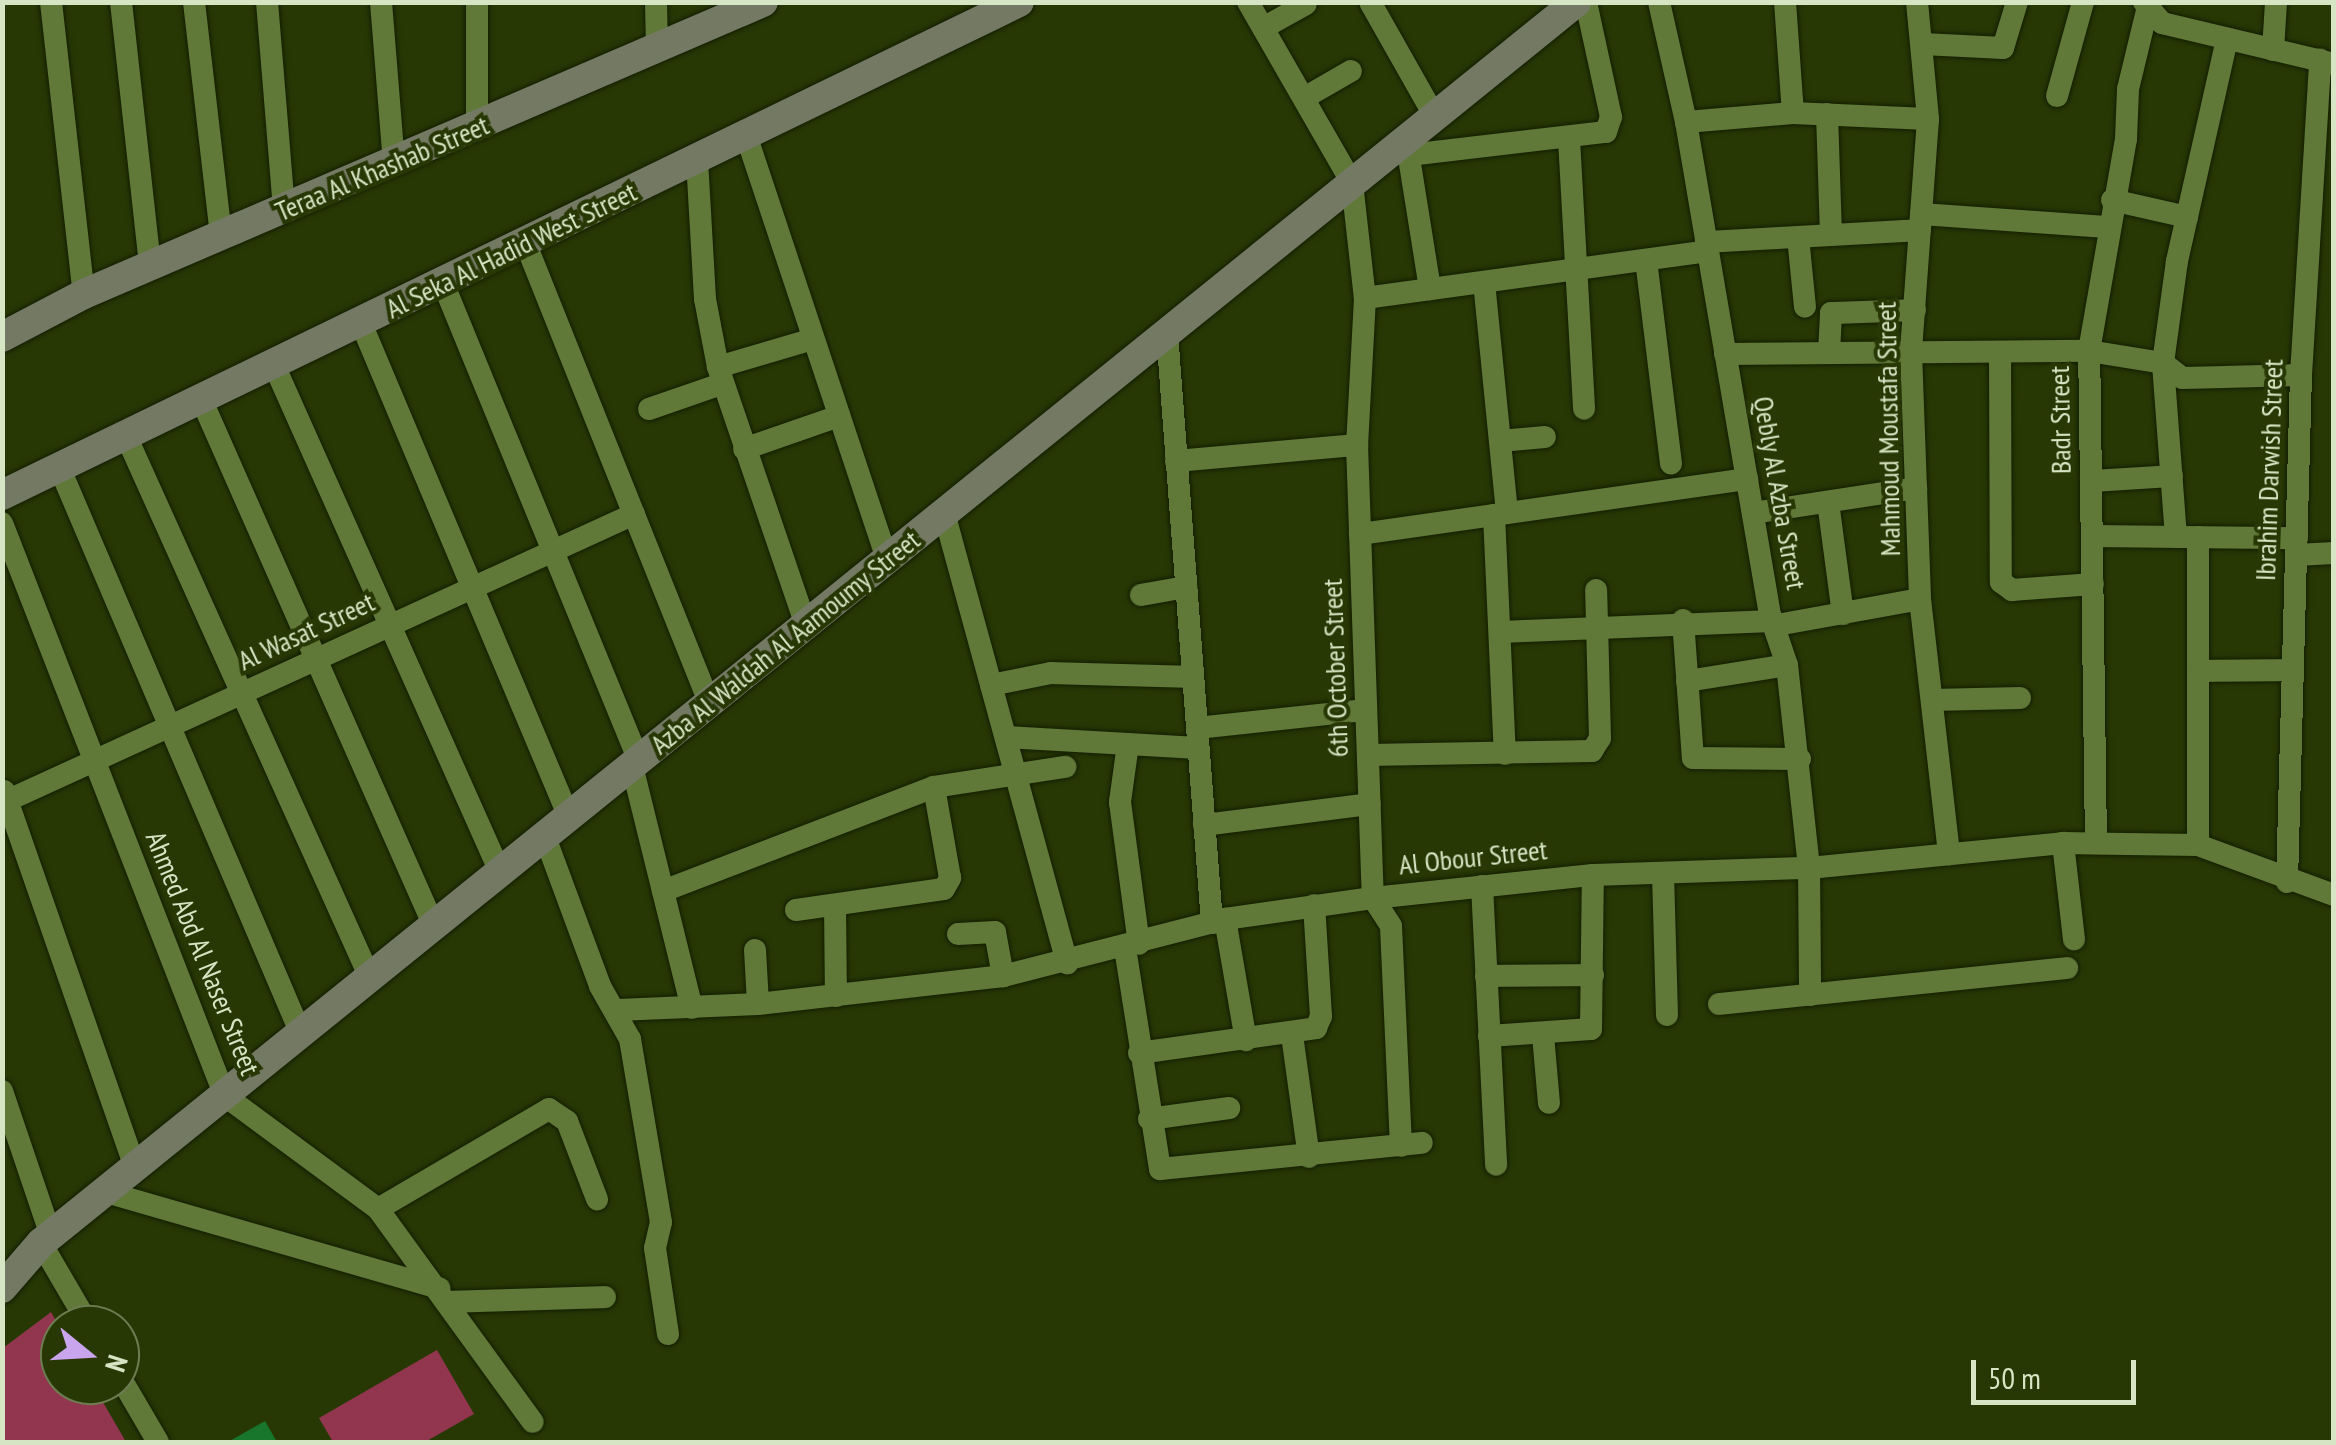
<!DOCTYPE html>
<html>
<head>
<meta charset="utf-8">
<style>
	body { margin:0 }
	#map { position:relative; width:2336px; height:1445px; overflow:hidden; background:#283805; font-family:"PT Sans Narrow",sans-serif }
	div>[style] { position:absolute }
	.green>* { inset:0; background:#92354f }
	.building>* { inset:0; background:#17762c }
	.roads { filter:drop-shadow(0 0 2px #131e00) drop-shadow(0 0 2px #131e00) }
	.street>* { height:22px; margin:-11px; padding:0 11px; transform-origin:11px; border-radius:11px; background:#607938 }
	.secondary>* { height:30px; margin:-15px; padding:0 15px; transform-origin:15px; border-radius:15px; background:#747964 }
	span { translate:-50% -50%; white-space:nowrap; text-align:center; line-height:1.15; -webkit-text-stroke:8px #283805; paint-order:stroke }
	.street-label { font-size:28px; color:#d6e5c3 }
	.frame { position:absolute; inset:0; border:5px solid #d6e5c3; pointer-events:none }
	.north { position:absolute; left:40px; top:1305px; width:100px; height:100px; box-sizing:border-box; background:#283805; border:2px solid #6e7d51; border-radius:50%; rotate:108deg; font-size:28px; font-weight:700; line-height:40px; text-align:center; color:#d6e5c3 }
	.north::after { content:''; display:block; margin:auto; width:35px; height:45px; background:#c9a5ee; clip-path:polygon(50% 0,100% 100%,50% 72%,0 100%) }
	.scale { position:absolute; left:1971px; top:1360px; width:165px; height:45px; box-sizing:border-box; border:5px solid #d6e5c3; border-top:0; padding-left:12px; font-size:30px; line-height:35px; white-space:nowrap; color:#d6e5c3; -webkit-text-stroke:8px #283805; paint-order:stroke }
</style>
</head>
<body>
<div id="map">
	<div class="green">
		<i style="clip-path:polygon(51px 1312px,60px 1328px,60px 1385px,93px 1385px,126px 1442px,3px 1442px,3px 1348px)"></i>
		<i style="clip-path:polygon(437px 1350px,474px 1414px,425px 1442px,333px 1442px,319px 1418px)"></i>
	</div>
	<div class="building">
		<i style="clip-path:polygon(265px 1421px,277px 1442px,228px 1442px)"></i>
	</div>
	<div class="roads">
		<div class="street">
			<i style="left:51px;top:2px;width:294px;rotate:83.6deg"></i>
			<i style="left:121px;top:2px;width:266px;rotate:83.7deg"></i>
			<i style="left:194px;top:2px;width:236px;rotate:83.4deg"></i>
			<i style="left:267px;top:2px;width:209px;rotate:85.3deg"></i>
			<i style="left:381px;top:2px;width:162px;rotate:85.4deg"></i>
			<i style="left:656px;top:2px;width:49px;rotate:88.8deg"></i>
			<i style="left:1248px;top:2px;width:209px;rotate:60.1deg"></i>
			<i style="left:1352px;top:183px;width:116px;rotate:83.6deg"></i>
			<i style="left:1365px;top:298px;width:147px;rotate:93.1deg"></i>
			<i style="left:1357px;top:445px;width:453px;rotate:88deg"></i>
			<i style="left:1373px;top:898px;width:33px;rotate:57deg"></i>
			<i style="left:1391px;top:926px;width:220px;rotate:87.4deg"></i>
			<i style="left:1370px;top:2px;width:132px;rotate:60.5deg"></i>
			<i style="left:1659px;top:2px;width:123px;rotate:77.3deg"></i>
			<i style="left:1686px;top:122px;width:500px;rotate:80.33deg"></i>
			<i style="left:1770px;top:615px;width:53px;rotate:71.2deg"></i>
			<i style="left:1787px;top:665px;width:204px;rotate:83.8deg"></i>
			<i style="left:1809px;top:868px;width:127px;rotate:89.5deg"></i>
			<i style="left:1785px;top:2px;width:111px;rotate:85.9deg"></i>
			<i style="left:1917px;top:2px;width:118px;rotate:84.6deg"></i>
			<i style="left:1928px;top:119px;width:234px;rotate:94.2deg"></i>
			<i style="left:1911px;top:352px;width:136px;rotate:87.9deg"></i>
			<i style="left:1916px;top:488px;width:111px;rotate:87.9deg"></i>
			<i style="left:1920px;top:599px;width:257px;rotate:83.5deg"></i>
			<i style="left:2144px;top:2px;width:28px;rotate:49deg"></i>
			<i style="left:2162px;top:23px;width:177px;rotate:13.4deg"></i>
			<i style="left:1263px;top:28px;width:49px;rotate:-29.2deg"></i>
			<i style="left:1923px;top:44px;width:80px;rotate:2.9deg"></i>
			<i style="left:2003px;top:48px;width:48px;rotate:-73.1deg"></i>
			<i style="left:2273px;top:50px;width:48px;rotate:-86.4deg"></i>
			<i style="left:2057px;top:96px;width:98px;rotate:-74.5deg"></i>
			<i style="left:1304px;top:98px;width:54px;rotate:-29.9deg"></i>
			<i style="left:1827px;top:114px;width:121px;rotate:88.1deg"></i>
			<i style="left:1686px;top:122px;width:107px;rotate:-4.8deg"></i>
			<i style="left:1793px;top:113px;width:135px;rotate:2.5deg"></i>
			<i style="left:477px;top:128px;width:126px;rotate:-90deg"></i>
			<i style="left:746px;top:135px;width:448px;rotate:71.6deg"></i>
			<i style="left:1569px;top:139px;width:270px;rotate:86.8deg"></i>
			<i style="left:1407px;top:145px;width:146px;rotate:80.9deg"></i>
			<i style="left:1409px;top:155px;width:198px;rotate:-6.7deg"></i>
			<i style="left:1606px;top:132px;width:16px;rotate:-72deg"></i>
			<i style="left:1611px;top:117px;width:118px;rotate:-102.3deg"></i>
			<i style="left:697px;top:160px;width:139px;rotate:86.7deg"></i>
			<i style="left:705px;top:299px;width:69px;rotate:79.2deg"></i>
			<i style="left:718px;top:367px;width:274px;rotate:71.2deg"></i>
			<i style="left:2112px;top:200px;width:77px;rotate:12.8deg"></i>
			<i style="left:1921px;top:214px;width:186px;rotate:4deg"></i>
			<i style="left:1798px;top:237px;width:70px;rotate:84.3deg"></i>
			<i style="left:525px;top:242px;width:496px;rotate:68.2deg"></i>
			<i style="left:1706px;top:242px;width:214px;rotate:-3.2deg"></i>
			<i style="left:1646px;top:260px;width:205px;rotate:83deg"></i>
			<i style="left:1484px;top:282px;width:232px;rotate:84.3deg"></i>
			<i style="left:443px;top:283px;width:517px;rotate:67.7deg"></i>
			<i style="left:1365px;top:298px;width:346px;rotate:-7.8deg"></i>
			<i style="left:361px;top:323px;width:536px;rotate:67.17deg"></i>
			<i style="left:1167px;top:333px;width:592px;rotate:85.64deg"></i>
			<i style="left:2000px;top:352px;width:230px;rotate:89.8deg"></i>
			<i style="left:2001px;top:582px;width:14px;rotate:36deg"></i>
			<i style="left:2012px;top:590px;width:81px;rotate:-4.2deg"></i>
			<i style="left:1829px;top:353px;width:40px;rotate:-87.1deg"></i>
			<i style="left:1831px;top:313px;width:84px;rotate:-2deg"></i>
			<i style="left:1725px;top:354px;width:364px;rotate:-0.5deg"></i>
			<i style="left:2089px;top:351px;width:75px;rotate:9.2deg"></i>
			<i style="left:2163px;top:363px;width:24px;rotate:38deg"></i>
			<i style="left:2182px;top:378px;width:119px;rotate:-1.4deg"></i>
			<i style="left:274px;top:365px;width:555px;rotate:65.97deg"></i>
			<i style="left:718px;top:367px;width:99px;rotate:-16.4deg"></i>
			<i style="left:202px;top:401px;width:574px;rotate:66.16deg"></i>
			<i style="left:649px;top:409px;width:76px;rotate:-19.1deg"></i>
			<i style="left:127px;top:438px;width:592px;rotate:65.77deg"></i>
			<i style="left:1500px;top:441px;width:45px;rotate:-5.1deg"></i>
			<i style="left:744px;top:449px;width:101px;rotate:-19.2deg"></i>
			<i style="left:1176px;top:461px;width:182px;rotate:-5.1deg"></i>
			<i style="left:60px;top:469px;width:614px;rotate:66.9deg"></i>
			<i style="left:2091px;top:481px;width:81px;rotate:-3.5deg"></i>
			<i style="left:1828px;top:502px;width:113px;rotate:82.4deg"></i>
			<i style="left:944px;top:513px;width:467px;rotate:74.7deg"></i>
			<i style="left:1753px;top:513px;width:165px;rotate:-8.7deg"></i>
			<i style="left:1494px;top:515px;width:239px;rotate:87.4deg"></i>
			<i style="left:2px;top:523px;width:615px;rotate:68.74deg"></i>
			<i style="left:225px;top:1096px;width:190px;rotate:36.4deg"></i>
			<i style="left:378px;top:1209px;width:263px;rotate:54deg"></i>
			<i style="left:1360px;top:534px;width:391px;rotate:-8.1deg"></i>
			<i style="left:2092px;top:536px;width:205px;rotate:0.6deg"></i>
			<i style="left:2176px;top:537px;width:174px;rotate:-94.3deg"></i>
			<i style="left:2163px;top:363px;width:103px;rotate:-82.2deg"></i>
			<i style="left:2177px;top:261px;width:228px;rotate:-77.3deg"></i>
			<i style="left:2296px;top:555px;width:38px;rotate:-3deg"></i>
			<i style="left:1141px;top:595px;width:46px;rotate:-10.1deg"></i>
			<i style="left:1683px;top:620px;width:138px;rotate:85.9deg"></i>
			<i style="left:1693px;top:758px;width:107px;rotate:0.5deg"></i>
			<i style="left:1777px;top:625px;width:145px;rotate:-10.3deg"></i>
			<i style="left:1500px;top:632px;width:273px;rotate:-2.3deg"></i>
			<i style="left:2198px;top:671px;width:95px;rotate:-0.6deg"></i>
			<i style="left:1687px;top:681px;width:101px;rotate:-9.1deg"></i>
			<i style="left:991px;top:685px;width:61px;rotate:-11.3deg"></i>
			<i style="left:1051px;top:673px;width:142px;rotate:1.6deg"></i>
			<i style="left:1932px;top:700px;width:88px;rotate:-1.3deg"></i>
			<i style="left:1197px;top:728px;width:170px;rotate:-6.1deg"></i>
			<i style="left:1006px;top:737px;width:192px;rotate:3.3deg"></i>
			<i style="left:1128px;top:744px;width:59px;rotate:97.9deg"></i>
			<i style="left:1120px;top:802px;width:143px;rotate:82.4deg"></i>
			<i style="left:1368px;top:755px;width:224px;rotate:-1deg"></i>
			<i style="left:1592px;top:751px;width:15px;rotate:-58deg"></i>
			<i style="left:1600px;top:738px;width:148px;rotate:-91.5deg"></i>
			<i style="left:632px;top:766px;width:249px;rotate:76.1deg"></i>
			<i style="left:4px;top:791px;width:399px;rotate:70.8deg"></i>
			<i style="left:2px;top:803px;width:695px;rotate:-24.57deg"></i>
			<i style="left:1204px;top:825px;width:167px;rotate:-7.2deg"></i>
			<i style="left:545px;top:837px;width:159px;rotate:69.7deg"></i>
			<i style="left:600px;top:986px;width:61px;rotate:60.5deg"></i>
			<i style="left:630px;top:1039px;width:186px;rotate:80.4deg"></i>
			<i style="left:661px;top:1222px;width:27px;rotate:103deg"></i>
			<i style="left:655px;top:1248px;width:87px;rotate:81.4deg"></i>
			<i style="left:2063px;top:843px;width:97px;rotate:83.5deg"></i>
			<i style="left:2096px;top:843px;width:492px;rotate:-90.8deg"></i>
			<i style="left:2089px;top:351px;width:215px;rotate:-80.1deg"></i>
			<i style="left:2126px;top:139px;width:50px;rotate:-87.7deg"></i>
			<i style="left:2128px;top:89px;width:89px;rotate:-76.4deg"></i>
			<i style="left:2198px;top:845px;width:308px;rotate:-90deg"></i>
			<i style="left:1663px;top:873px;width:142px;rotate:88.4deg"></i>
			<i style="left:2287px;top:882px;width:507px;rotate:-88.42deg"></i>
			<i style="left:2301px;top:375px;width:316px;rotate:-86.5deg"></i>
			<i style="left:1482px;top:886px;width:279px;rotate:87.1deg"></i>
			<i style="left:663px;top:891px;width:290px;rotate:-21deg"></i>
			<i style="left:934px;top:787px;width:133px;rotate:-8.7deg"></i>
			<i style="left:835px;top:905px;width:91px;rotate:89.4deg"></i>
			<i style="left:796px;top:910px;width:149px;rotate:-8.1deg"></i>
			<i style="left:944px;top:889px;width:13px;rotate:-61deg"></i>
			<i style="left:950px;top:878px;width:92px;rotate:-100deg"></i>
			<i style="left:1225px;top:919px;width:123px;rotate:80.2deg"></i>
			<i style="left:958px;top:934px;width:37px;rotate:-3deg"></i>
			<i style="left:995px;top:932px;width:45px;rotate:79.7deg"></i>
			<i style="left:1125px;top:948px;width:224px;rotate:81deg"></i>
			<i style="left:1160px;top:1169px;width:263px;rotate:-5.7deg"></i>
			<i style="left:755px;top:950px;width:54px;rotate:86.8deg"></i>
			<i style="left:1486px;top:976px;width:107px;rotate:-0.5deg"></i>
			<i style="left:1719px;top:1004px;width:350px;rotate:-5.9deg"></i>
			<i style="left:618px;top:1010px;width:140px;rotate:-2.5deg"></i>
			<i style="left:758px;top:1004px;width:247px;rotate:-6.5deg"></i>
			<i style="left:1003px;top:976px;width:229px;rotate:-14.4deg"></i>
			<i style="left:1225px;top:919px;width:149px;rotate:-8.1deg"></i>
			<i style="left:1373px;top:898px;width:221px;rotate:-6deg"></i>
			<i style="left:1593px;top:875px;width:216px;rotate:-1.9deg"></i>
			<i style="left:1809px;top:868px;width:255px;rotate:-5.6deg"></i>
			<i style="left:2063px;top:843px;width:135px;rotate:0.8deg"></i>
			<i style="left:2198px;top:845px;width:145px;rotate:20.2deg"></i>
			<i style="left:1292px;top:1035px;width:123px;rotate:82.1deg"></i>
			<i style="left:1543px;top:1035px;width:68px;rotate:85deg"></i>
			<i style="left:1489px;top:1036px;width:102px;rotate:-3.9deg"></i>
			<i style="left:1591px;top:1029px;width:154px;rotate:-89.3deg"></i>
			<i style="left:1139px;top:1053px;width:179px;rotate:-8deg"></i>
			<i style="left:1316px;top:1028px;width:13px;rotate:-67deg"></i>
			<i style="left:1321px;top:1016px;width:111px;rotate:-93.6deg"></i>
			<i style="left:2px;top:1091px;width:153px;rotate:71.3deg"></i>
			<i style="left:1149px;top:1119px;width:81px;rotate:-7.8deg"></i>
			<i style="left:106px;top:1192px;width:347px;rotate:16.1deg"></i>
			<i style="left:378px;top:1209px;width:198px;rotate:-30.3deg"></i>
			<i style="left:549px;top:1109px;width:22px;rotate:34deg"></i>
			<i style="left:567px;top:1121px;width:84px;rotate:69deg"></i>
			<i style="left:41px;top:1243px;width:95px;rotate:59.7deg"></i>
			<i style="left:449px;top:1302px;width:156px;rotate:-1.8deg"></i>
			<i style="left:120px;top:1377px;width:75px;rotate:59.7deg"></i>
		</div>
		<div class="secondary">
			<i style="left:2px;top:337px;width:93px;rotate:-27.7deg"></i>
			<i style="left:84px;top:294px;width:739px;rotate:-23.27deg"></i>
			<i style="left:2px;top:495px;width:1130px;rotate:-25.86deg"></i>
			<i style="left:2px;top:1288px;width:60px;rotate:-49.1deg"></i>
			<i style="left:41px;top:1243px;width:1974px;rotate:-38.95deg"></i>
		</div>
	</div>
	<div class="street-label">
		<span style="left:382px;top:168px;rotate:-23deg">Teraa Al Khashab Street</span>
		<span style="left:511px;top:250px;rotate:-26deg">Al Seka Al Hadid West Street</span>
		<span style="left:2060px;top:420px;rotate:-91deg">Badr Street</span>
		<span style="left:1888px;top:429px;rotate:-91deg">Mahmoud Moustafa Street</span>
		<span style="left:2269px;top:470px;rotate:-88deg">Ibrahim Darwish Street</span>
		<span style="left:1780px;top:493px;rotate:80deg">Qebly Al Azba Street</span>
		<span style="left:306px;top:631px;rotate:-25deg">Al Wasat Street</span>
		<span style="left:785px;top:642px;rotate:-39deg">Azba Al Waldah Al Aamoumy Street</span>
		<span style="left:1335px;top:668px;rotate:-92deg">6th October Street</span>
		<span style="left:1473px;top:857px;rotate:-6deg">Al Obour Street</span>
		<span style="left:203px;top:953px;rotate:68deg">Ahmed Abd Al Naser Street</span>
	</div>
	<div class="frame"></div>
	<div class="north">N</div>
	<div class="scale">50 m</div>
</div>
</body>
</html>
